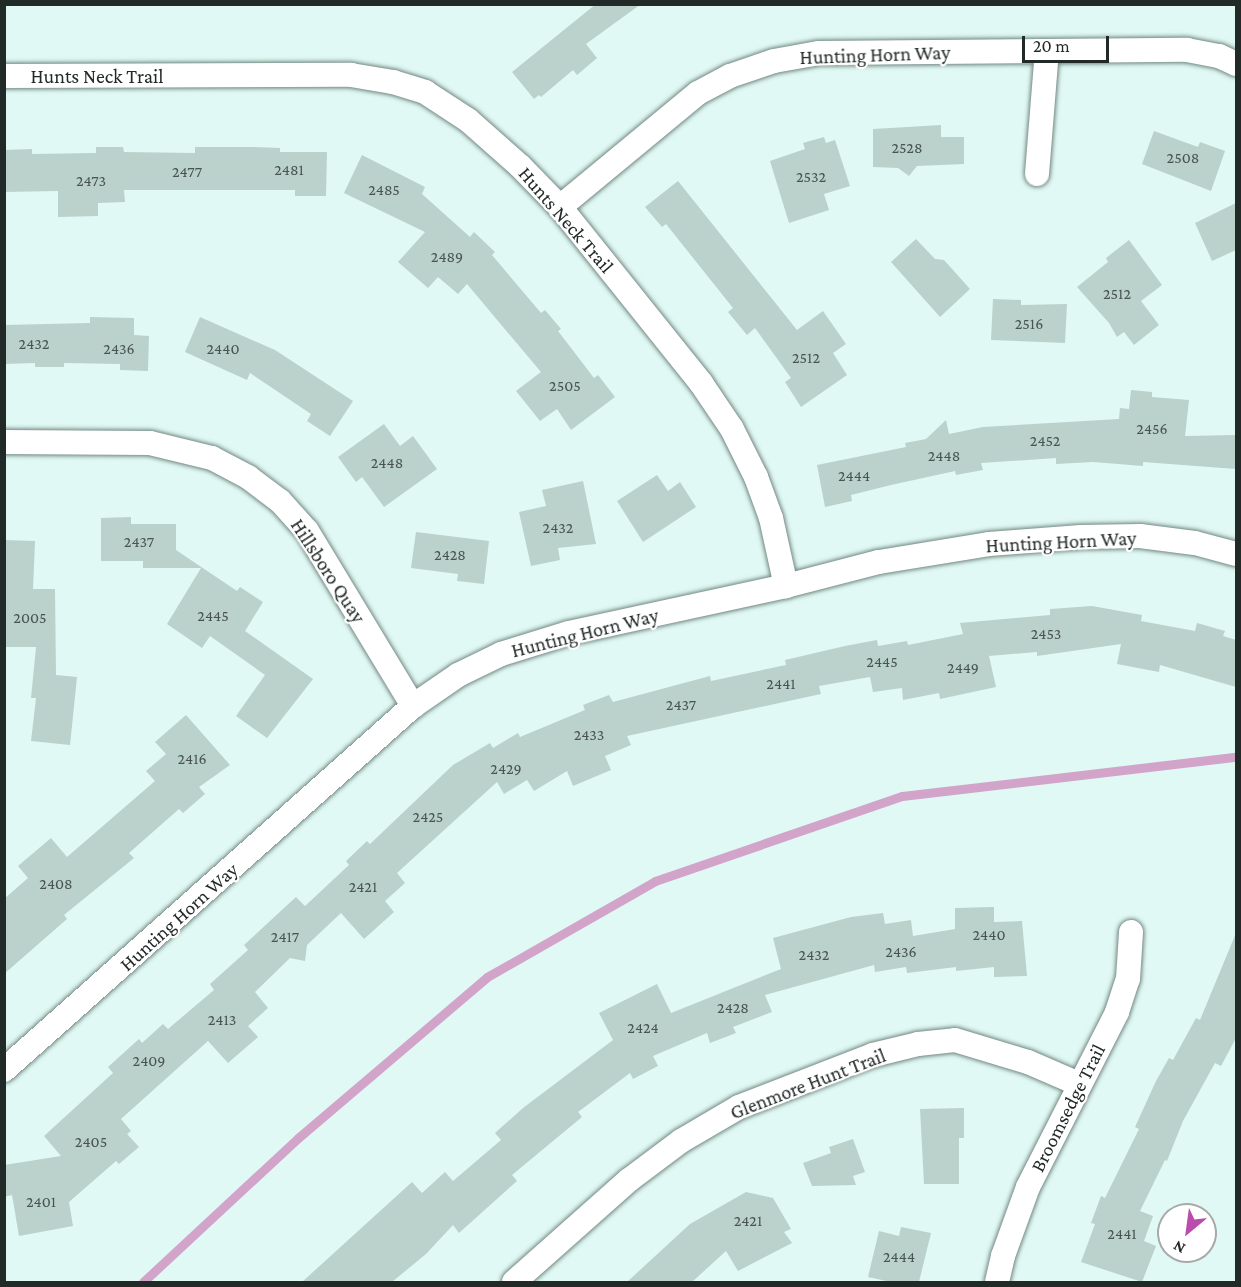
<!DOCTYPE html>
<html>
<head>
<meta charset="utf-8">
<style>
	body { margin:0 }
	#map { position:relative; width:1241px; height:1287px; overflow:hidden; background:#e1f9f4; font-family:"Crimson Pro",serif }
	div>[style] { position:absolute }
	.stream>* { height:9px; margin:-4.5px; padding:0 4.5px; transform-origin:4.5px; border-radius:4.5px; background:#d3a4ca }
	.building>* { inset:0; background:#bad1cc }
	.roads { filter:drop-shadow(0 0 2px #738883) drop-shadow(0 0 2px #738883) }
	.street>* { height:24px; margin:-12px; padding:0 12px; transform-origin:12px; border-radius:12px; background:#fff }
	span { translate:-50% -50%; white-space:nowrap; text-align:center; line-height:1.15; -webkit-text-stroke:4.5px #fff; paint-order:stroke }
	.number-label { font-size:16px; color:#485451 }
	.number-label span { -webkit-text-stroke-width:0 }
	.street-label { font-size:20px; color:#222a28 }
	.frame { position:absolute; inset:0; border:6px solid #222a28; pointer-events:none }
	.north { position:absolute; left:1157px; top:1203px; width:60px; height:60px; box-sizing:border-box; background:#fff; border:2px solid #a7aaa9; border-radius:50%; rotate:209deg; font-size:16px; font-weight:700; line-height:24px; text-align:center; color:#222a28 }
	.north::after { content:''; display:block; margin:auto; width:21px; height:27px; background:#ba4cab; clip-path:polygon(50% 0,100% 100%,50% 72%,0 100%) }
	.scale { position:absolute; left:1022px; top:36px; width:87px; height:27px; box-sizing:border-box; border:3px solid #222a28; border-top:0; padding-left:8px; font-size:18px; line-height:21px; white-space:nowrap; color:#222a28; -webkit-text-stroke:4px #fff; paint-order:stroke }
</style>
</head>
<body>
<div id="map">
	<div class="stream">
		<i style="left:143px;top:1282px;width:212px;rotate:-42.9deg"></i>
		<i style="left:298px;top:1138px;width:248px;rotate:-40.4deg"></i>
		<i style="left:487px;top:977px;width:193px;rotate:-29.7deg"></i>
		<i style="left:655px;top:881px;width:261px;rotate:-19deg"></i>
		<i style="left:902px;top:796px;width:336px;rotate:-6.7deg"></i>
	</div>
	<div class="building">
		<i style="clip-path:polygon(596px 4px,641px 4px,586px 44px,597px 58px,577px 75px,573px 70px,541px 97px,539px 95px,534px 99px,512px 72px)"></i>
		<i style="clip-path:polygon(941px 125px,941px 137px,964px 137px,964px 164px,917px 166px,909px 176px,898px 168px,873px 167px,873px 129px)"></i>
		<i style="clip-path:polygon(1154px 131px,1198px 147px,1200px 142px,1225px 151px,1211px 191px,1142px 164px)"></i>
		<i style="clip-path:polygon(824px 137px,826px 143px,835px 140px,850px 186px,824px 194px,829px 210px,789px 223px,770px 161px,805px 149px,803px 143px)"></i>
		<i style="clip-path:polygon(96px 147px,123px 147px,124px 152px,195px 153px,195px 147px,253px 147px,280px 148px,280px 152px,327px 152px,326px 196px,295px 196px,295px 190px,124px 190px,125px 202px,98px 203px,98px 216px,58px 217px,58px 191px,4px 192px,4px 150px,32px 149px,32px 154px,96px 153px)"></i>
		<i style="clip-path:polygon(362px 155px,425px 187px,422px 194px,470px 237px,474px 232px,495px 252px,492px 255px,541px 313px,545px 310px,561px 329px,558px 331px,594px 378px,598px 375px,615px 397px,571px 430px,557px 409px,540px 421px,516px 391px,541px 372px,467px 284px,458px 294px,438px 277px,428px 288px,398px 262px,425px 232px,344px 193px)"></i>
		<i style="clip-path:polygon(678px 181px,797px 330px,823px 311px,846px 344px,833px 353px,847px 375px,801px 407px,785px 382px,791px 378px,755px 328px,747px 335px,728px 312px,733px 308px,666px 224px,662px 227px,645px 207px)"></i>
		<i style="clip-path:polygon(1236px 203px,1236px 250px,1212px 261px,1195px 223px)"></i>
		<i style="clip-path:polygon(916px 239px,935px 259px,944px 260px,970px 289px,940px 317px,891px 262px)"></i>
		<i style="clip-path:polygon(1129px 240px,1162px 285px,1141px 301px,1159px 325px,1134px 345px,1124px 332px,1117px 337px,1109px 323px,1077px 287px,1108px 262px,1106px 258px)"></i>
		<i style="clip-path:polygon(993px 299px,1021px 300px,1021px 305px,1067px 304px,1065px 343px,991px 340px)"></i>
		<i style="clip-path:polygon(90px 317px,134px 318px,134px 335px,149px 336px,148px 371px,120px 370px,120px 364px,64px 363px,64px 367px,35px 367px,35px 363px,4px 364px,4px 325px,90px 323px)"></i>
		<i style="clip-path:polygon(200px 317px,275px 350px,353px 401px,330px 436px,307px 421px,311px 414px,250px 373px,247px 380px,185px 352px)"></i>
		<i style="clip-path:polygon(1131px 390px,1152px 392px,1152px 397px,1189px 400px,1185px 436px,1236px 435px,1236px 469px,1143px 462px,1143px 466px,1093px 462px,1056px 464px,1056px 458px,981px 463px,983px 470px,956px 475px,955px 471px,891px 485px,851px 495px,852px 501px,825px 507px,817px 465px,906px 447px,905px 443px,926px 439px,946px 420px,949px 434px,983px 427px,1119px 419px,1120px 408px,1129px 409px)"></i>
		<i style="clip-path:polygon(384px 424px,400px 446px,413px 436px,437px 469px,384px 507px,362px 477px,356px 482px,338px 457px)"></i>
		<i style="clip-path:polygon(657px 475px,668px 491px,680px 482px,696px 507px,643px 542px,617px 501px)"></i>
		<i style="clip-path:polygon(583px 481px,596px 544px,558px 548px,560px 560px,531px 566px,519px 512px,546px 506px,542px 490px)"></i>
		<i style="clip-path:polygon(131px 517px,131px 524px,176px 524px,176px 550px,237px 591px,240px 587px,263px 602px,245px 631px,313px 679px,267px 738px,236px 716px,265px 675px,210px 636px,202px 648px,167px 624px,201px 568px,143px 568px,143px 561px,101px 561px,101px 518px)"></i>
		<i style="clip-path:polygon(416px 532px,489px 541px,484px 584px,457px 581px,458px 574px,411px 568px)"></i>
		<i style="clip-path:polygon(4px 540px,35px 541px,33px 589px,55px 589px,56px 675px,77px 677px,70px 745px,31px 741px,36px 698px,31px 698px,36px 647px,4px 647px)"></i>
		<i style="clip-path:polygon(1092px 606px,1142px 615px,1141px 621px,1195px 631px,1197px 623px,1225px 631px,1223px 636px,1236px 640px,1236px 687px,1160px 665px,1159px 672px,1117px 664px,1121px 644px,1037px 656px,1037px 652px,989px 656px,996px 687px,940px 699px,939px 693px,903px 700px,902px 688px,873px 692px,870px 677px,819px 686px,821px 694px,627px 736px,631px 745px,605px 756px,611px 770px,573px 786px,567px 771px,534px 791px,527px 780px,504px 794px,497px 782px,397px 873px,405px 883px,385px 901px,394px 912px,364px 939px,341px 913px,307px 945px,305px 961px,290px 958px,255px 992px,268px 1008px,248px 1026px,258px 1037px,228px 1063px,208px 1041px,121px 1119px,131px 1131px,127px 1134px,139px 1147px,119px 1164px,116px 1161px,69px 1202px,73px 1226px,19px 1236px,12px 1195px,4px 1197px,4px 1165px,61px 1156px,44px 1136px,113px 1073px,108px 1067px,139px 1039px,142px 1043px,163px 1024px,168px 1029px,214px 990px,210px 984px,248px 950px,244px 945px,296px 897px,305px 906px,349px 865px,346px 861px,367px 841px,370px 844px,453px 765px,490px 743px,493px 748px,518px 733px,520px 737px,585px 710px,583px 705px,609px 695px,613px 702px,710px 676px,711px 681px,786px 665px,785px 660px,845px 646px,877px 640px,878px 646px,907px 641px,908px 645px,963px 634px,960px 623px,1050px 615px,1050px 609px)"></i>
		<i style="clip-path:polygon(186px 715px,230px 765px,199px 787px,205px 794px,183px 813px,179px 809px,129px 853px,134px 858px,64px 915px,67px 919px,4px 974px,4px 899px,28px 878px,18px 866px,51px 838px,67px 857px,155px 781px,146px 771px,166px 754px,155px 742px)"></i>
		<i style="clip-path:polygon(994px 907px,994px 922px,1022px 921px,1027px 976px,994px 977px,994px 967px,956px 971px,956px 967px,907px 973px,906px 967px,875px 972px,874px 965px,765px 995px,772px 1012px,733px 1027px,736px 1033px,710px 1043px,707px 1033px,653px 1056px,658px 1066px,633px 1079px,630px 1073px,578px 1112px,582px 1117px,512px 1175px,517px 1181px,459px 1233px,453px 1225px,426px 1254px,392px 1282px,302px 1282px,412px 1182px,422px 1193px,445px 1172px,453px 1181px,501px 1140px,495px 1133px,523px 1108px,613px 1040px,599px 1013px,657px 984px,671px 1013px,781px 969px,773px 938px,851px 917px,883px 913px,885px 924px,911px 920px,913px 936px,955px 929px,955px 908px)"></i>
		<i style="clip-path:polygon(1236px 933px,1236px 1038px,1221px 1066px,1215px 1063px,1183px 1121px,1167px 1161px,1165px 1160px,1140px 1211px,1153px 1216px,1144px 1241px,1156px 1246px,1142px 1282px,1081px 1262px,1095px 1224px,1091px 1223px,1101px 1196px,1105px 1198px,1139px 1129px,1135px 1127px,1156px 1081px,1169px 1058px,1173px 1060px,1196px 1018px,1200px 1020px)"></i>
		<i style="clip-path:polygon(964px 1108px,964px 1138px,959px 1138px,959px 1184px,924px 1184px,920px 1109px)"></i>
		<i style="clip-path:polygon(853px 1139px,865px 1172px,853px 1176px,856px 1185px,812px 1186px,803px 1163px,831px 1153px,829px 1147px)"></i>
		<i style="clip-path:polygon(746px 1192px,773px 1198px,791px 1229px,784px 1232px,792px 1243px,738px 1271px,726px 1251px,692px 1282px,627px 1282px,690px 1224px)"></i>
		<i style="clip-path:polygon(901px 1227px,931px 1233px,919px 1282px,891px 1282px,868px 1277px,879px 1231px,899px 1236px)"></i>
	</div>
	<div class="roads">
		<div class="street">
			<i style="left:4px;top:76px;width:347px;rotate:-0.2deg"></i>
			<i style="left:351px;top:75px;width:43px;rotate:9.5deg"></i>
			<i style="left:393px;top:82px;width:34px;rotate:17deg"></i>
			<i style="left:425px;top:92px;width:51px;rotate:33.1deg"></i>
			<i style="left:468px;top:120px;width:69px;rotate:41.5deg"></i>
			<i style="left:520px;top:166px;width:57px;rotate:45.7deg"></i>
			<i style="left:560px;top:207px;width:226px;rotate:51.3deg"></i>
			<i style="left:701px;top:383px;width:55px;rotate:56deg"></i>
			<i style="left:732px;top:429px;width:54px;rotate:63.4deg"></i>
			<i style="left:756px;top:477px;width:44px;rotate:69.9deg"></i>
			<i style="left:771px;top:518px;width:70px;rotate:77.6deg"></i>
			<i style="left:1037px;top:174px;width:123px;rotate:-85.4deg"></i>
			<i style="left:560px;top:207px;width:179px;rotate:-39.6deg"></i>
			<i style="left:698px;top:93px;width:36px;rotate:-28deg"></i>
			<i style="left:730px;top:76px;width:46px;rotate:-18.8deg"></i>
			<i style="left:774px;top:61px;width:46px;rotate:-10.1deg"></i>
			<i style="left:819px;top:53px;width:368px;rotate:-0.5deg"></i>
			<i style="left:1187px;top:50px;width:33px;rotate:11deg"></i>
			<i style="left:1219px;top:56px;width:19px;rotate:25deg"></i>
			<i style="left:4px;top:442px;width:146px;rotate:0.4deg"></i>
			<i style="left:150px;top:443px;width:64px;rotate:13.6deg"></i>
			<i style="left:212px;top:458px;width:41px;rotate:27.8deg"></i>
			<i style="left:248px;top:477px;width:40px;rotate:37deg"></i>
			<i style="left:280px;top:501px;width:40px;rotate:48deg"></i>
			<i style="left:307px;top:531px;width:205px;rotate:58.8deg"></i>
			<i style="left:4px;top:1070px;width:548px;rotate:-41.67deg"></i>
			<i style="left:413px;top:706px;width:55px;rotate:-34.6deg"></i>
			<i style="left:458px;top:675px;width:48px;rotate:-26deg"></i>
			<i style="left:501px;top:654px;width:71px;rotate:-17.2deg"></i>
			<i style="left:569px;top:633px;width:222px;rotate:-12.2deg"></i>
			<i style="left:786px;top:586px;width:96px;rotate:-14.5deg"></i>
			<i style="left:879px;top:562px;width:111px;rotate:-9.3deg"></i>
			<i style="left:989px;top:544px;width:92px;rotate:-4.4deg"></i>
			<i style="left:1081px;top:537px;width:59px;rotate:-1deg"></i>
			<i style="left:1140px;top:536px;width:55px;rotate:7.3deg"></i>
			<i style="left:1195px;top:543px;width:42px;rotate:15deg"></i>
			<i style="left:514px;top:1282px;width:154px;rotate:-41.6deg"></i>
			<i style="left:629px;top:1180px;width:65px;rotate:-36.9deg"></i>
			<i style="left:681px;top:1141px;width:67px;rotate:-30.4deg"></i>
			<i style="left:739px;top:1107px;width:144px;rotate:-21.2deg"></i>
			<i style="left:873px;top:1055px;width:46px;rotate:-13.7deg"></i>
			<i style="left:918px;top:1044px;width:37px;rotate:-6deg"></i>
			<i style="left:955px;top:1040px;width:76px;rotate:16.8deg"></i>
			<i style="left:1028px;top:1062px;width:56px;rotate:23.3deg"></i>
			<i style="left:997px;top:1282px;width:27px;rotate:-77deg"></i>
			<i style="left:1003px;top:1256px;width:73px;rotate:-70.1deg"></i>
			<i style="left:1028px;top:1187px;width:196px;rotate:-63deg"></i>
			<i style="left:1117px;top:1012px;width:35px;rotate:-72deg"></i>
			<i style="left:1128px;top:979px;width:47px;rotate:-86.3deg"></i>
		</div>
	</div>
	<div class="number-label">
		<span style="left:907px;top:148px">2528</span>
		<span style="left:1183px;top:158px">2508</span>
		<span style="left:289px;top:170px">2481</span>
		<span style="left:187px;top:172px">2477</span>
		<span style="left:811px;top:177px">2532</span>
		<span style="left:91px;top:181px">2473</span>
		<span style="left:384px;top:190px">2485</span>
		<span style="left:447px;top:257px">2489</span>
		<span style="left:1117px;top:294px">2512</span>
		<span style="left:1029px;top:324px">2516</span>
		<span style="left:34px;top:344px">2432</span>
		<span style="left:119px;top:349px">2436</span>
		<span style="left:223px;top:349px">2440</span>
		<span style="left:806px;top:358px">2512</span>
		<span style="left:565px;top:386px">2505</span>
		<span style="left:1152px;top:429px">2456</span>
		<span style="left:1045px;top:441px">2452</span>
		<span style="left:944px;top:456px">2448</span>
		<span style="left:387px;top:463px">2448</span>
		<span style="left:854px;top:476px">2444</span>
		<span style="left:558px;top:528px">2432</span>
		<span style="left:139px;top:542px">2437</span>
		<span style="left:450px;top:555px">2428</span>
		<span style="left:213px;top:616px">2445</span>
		<span style="left:30px;top:618px">2005</span>
		<span style="left:1046px;top:634px">2453</span>
		<span style="left:882px;top:662px">2445</span>
		<span style="left:963px;top:668px">2449</span>
		<span style="left:781px;top:684px">2441</span>
		<span style="left:681px;top:705px">2437</span>
		<span style="left:589px;top:735px">2433</span>
		<span style="left:192px;top:759px">2416</span>
		<span style="left:506px;top:769px">2429</span>
		<span style="left:428px;top:817px">2425</span>
		<span style="left:56px;top:884px">2408</span>
		<span style="left:363px;top:887px">2421</span>
		<span style="left:989px;top:935px">2440</span>
		<span style="left:285px;top:937px">2417</span>
		<span style="left:901px;top:952px">2436</span>
		<span style="left:814px;top:955px">2432</span>
		<span style="left:733px;top:1008px">2428</span>
		<span style="left:222px;top:1020px">2413</span>
		<span style="left:643px;top:1028px">2424</span>
		<span style="left:149px;top:1061px">2409</span>
		<span style="left:91px;top:1142px">2405</span>
		<span style="left:41px;top:1202px">2401</span>
		<span style="left:748px;top:1221px">2421</span>
		<span style="left:1122px;top:1234px">2441</span>
		<span style="left:899px;top:1257px">2444</span>
	</div>
	<div class="street-label">
		<span style="left:875px;top:55px;rotate:-2deg">Hunting Horn Way</span>
		<span style="left:97px;top:76px">Hunts Neck Trail</span>
		<span style="left:566px;top:220px;rotate:49deg">Hunts Neck Trail</span>
		<span style="left:1061px;top:542px;rotate:-3deg">Hunting Horn Way</span>
		<span style="left:328px;top:571px;rotate:57deg">Hillsboro Quay</span>
		<span style="left:585px;top:633px;rotate:-14deg">Hunting Horn Way</span>
		<span style="left:179px;top:917px;rotate:-42deg">Hunting Horn Way</span>
		<span style="left:808px;top:1084px;rotate:-21deg">Glenmore Hunt Trail</span>
		<span style="left:1068px;top:1108px;rotate:-63deg">Broomsedge Trail</span>
	</div>
	<div class="frame"></div>
	<div class="north">N</div>
	<div class="scale">20 m</div>
</div>
</body>
</html>
